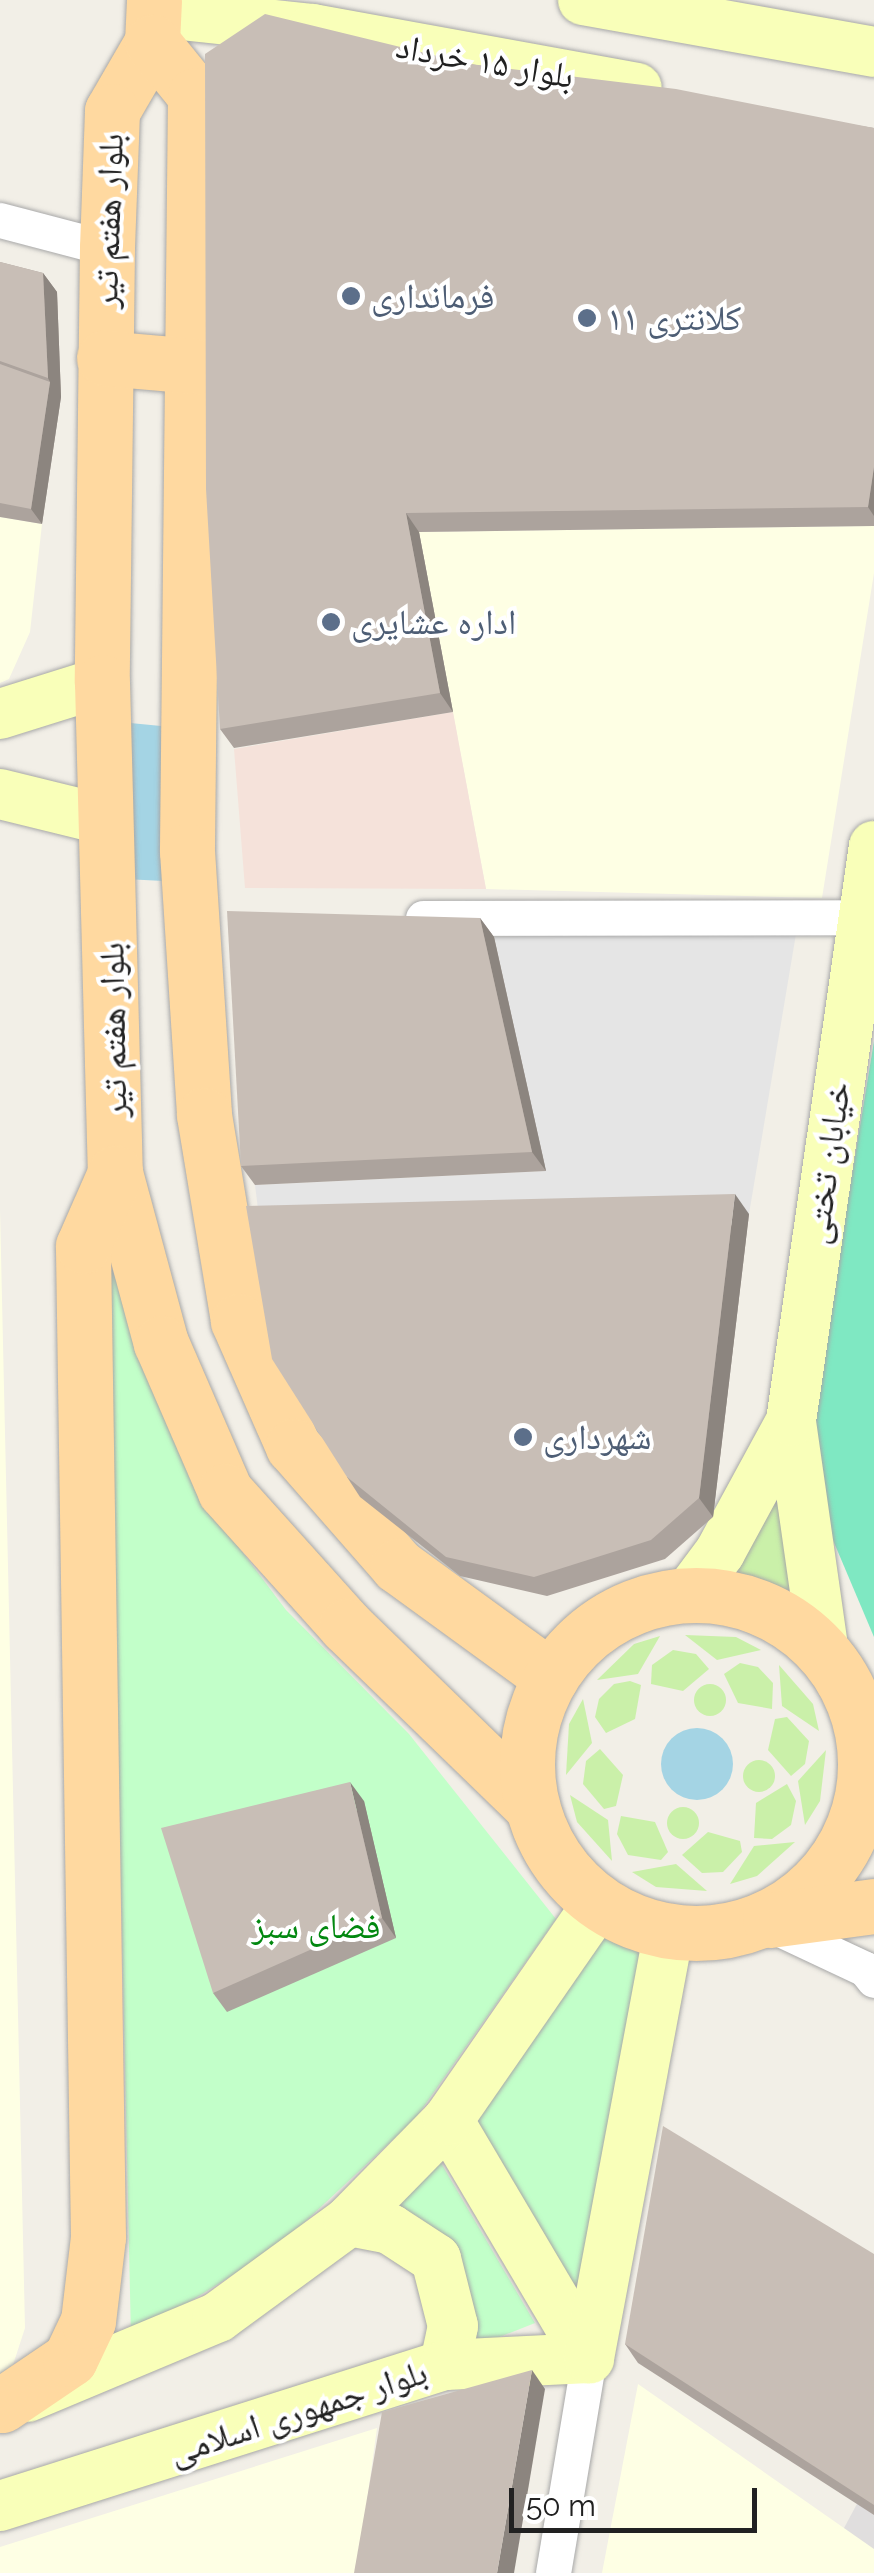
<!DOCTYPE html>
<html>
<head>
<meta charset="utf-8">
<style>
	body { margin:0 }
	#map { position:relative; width:874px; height:2573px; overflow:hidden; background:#f2efe7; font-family:Raleway,"Noto Naskh Arabic",sans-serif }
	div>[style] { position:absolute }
	.residential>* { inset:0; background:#e0dede }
	.education>* { inset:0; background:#feffe4 }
	.military>* { inset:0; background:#f5e2da }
	.grass>* { inset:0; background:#caf0a9 }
	.round { border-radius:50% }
	.park>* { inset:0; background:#c2ffc9 }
	.pitch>* { inset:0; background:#7fe8c2 }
	.parking>* { inset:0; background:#e5e5e5 }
	.water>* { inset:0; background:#a4d4e4 }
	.roads { filter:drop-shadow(0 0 2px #a8a8a8) drop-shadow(0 0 2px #a8a8a8) }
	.street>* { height:35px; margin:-17.5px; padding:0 17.5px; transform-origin:17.5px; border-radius:17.5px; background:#fff }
	.secondary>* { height:50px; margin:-25px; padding:0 25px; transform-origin:25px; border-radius:25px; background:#f9ffb9 }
	.primary>* { height:55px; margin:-27.5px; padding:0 27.5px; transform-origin:27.5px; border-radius:27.5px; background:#ffd9a0 }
	.primary>.ring { margin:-27.5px; padding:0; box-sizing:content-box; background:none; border:55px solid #ffd9a0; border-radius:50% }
	.wall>* { inset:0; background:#aca39d }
	.shaded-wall>* { inset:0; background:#8c857f }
	.building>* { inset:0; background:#c8beb6 }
	.dots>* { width:28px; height:28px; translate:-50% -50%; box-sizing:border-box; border:5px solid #fff; border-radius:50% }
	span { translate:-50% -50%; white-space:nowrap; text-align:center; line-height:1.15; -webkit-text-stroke:8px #fff; paint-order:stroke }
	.street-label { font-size:35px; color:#212121 }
	.service-label { font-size:35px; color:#4e5e75 }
	.left { translate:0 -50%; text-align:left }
	.park-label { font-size:35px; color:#028810 }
	.scale { position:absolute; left:509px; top:2488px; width:248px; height:45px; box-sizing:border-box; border:5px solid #212121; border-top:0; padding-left:12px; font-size:30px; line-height:35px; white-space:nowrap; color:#212121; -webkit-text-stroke:8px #fff; paint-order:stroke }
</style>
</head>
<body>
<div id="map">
	<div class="residential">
		<i style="clip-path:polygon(874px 2472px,874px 2573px,820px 2573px)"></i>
	</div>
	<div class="education">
		<i style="clip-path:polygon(0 517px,42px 524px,30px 632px,9px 679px,0 683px)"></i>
		<i style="clip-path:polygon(874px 526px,874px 573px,822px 898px,486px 889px,419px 532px)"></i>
		<i style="clip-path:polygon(0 1209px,25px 2328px,11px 2371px,0 2374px)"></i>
		<i style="clip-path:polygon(638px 2384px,874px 2549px,874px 2573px,602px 2573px)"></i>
		<i style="clip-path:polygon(377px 2428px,357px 2573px,0 2573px,0 2547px)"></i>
	</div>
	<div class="military">
		<i style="clip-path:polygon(453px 712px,486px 889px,245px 888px,234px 749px)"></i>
	</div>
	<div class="grass">
		<i style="clip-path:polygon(788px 1438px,816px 1641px,787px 1614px,739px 1593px,698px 1589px)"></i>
		<i style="clip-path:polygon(685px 1635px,736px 1637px,761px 1650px,717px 1660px)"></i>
		<i style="clip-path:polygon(660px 1636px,638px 1674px,597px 1680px,634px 1644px)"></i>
		<i style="clip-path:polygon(673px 1650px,696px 1654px,709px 1669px,683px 1691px,651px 1684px,652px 1665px)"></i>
		<i style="clip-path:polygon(740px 1663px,758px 1667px,773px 1683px,772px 1709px,738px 1703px,724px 1674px)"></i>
		<i style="clip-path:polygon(779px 1665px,813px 1704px,819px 1731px,782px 1706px)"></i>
		<i style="clip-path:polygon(630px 1681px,641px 1685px,635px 1719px,606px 1733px,595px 1717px,599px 1699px,614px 1684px)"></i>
		<i class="round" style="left:694px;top:1684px;width:32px;height:32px"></i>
		<i style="clip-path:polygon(583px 1699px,592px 1743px,566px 1775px,569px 1724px)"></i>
		<i style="clip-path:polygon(787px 1717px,809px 1741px,805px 1764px,791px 1776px,768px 1750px,775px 1719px)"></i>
		<i style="clip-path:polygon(600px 1749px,623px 1775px,616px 1806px,604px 1809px,583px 1784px,586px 1761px)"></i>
		<i style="clip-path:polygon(826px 1750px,820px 1801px,805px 1825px,798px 1781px)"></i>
		<i class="round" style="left:743px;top:1760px;width:32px;height:32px"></i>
		<i style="clip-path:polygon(787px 1784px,796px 1801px,791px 1825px,772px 1839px,754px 1838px,756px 1803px)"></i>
		<i style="clip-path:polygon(570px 1795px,608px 1820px,612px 1861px,577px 1822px)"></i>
		<i class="round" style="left:667px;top:1807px;width:32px;height:32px"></i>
		<i style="clip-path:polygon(621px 1816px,655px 1822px,668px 1852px,661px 1860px,628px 1855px,617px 1834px)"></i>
		<i style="clip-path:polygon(708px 1832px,740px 1841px,742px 1852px,723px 1872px,702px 1873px,682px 1855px)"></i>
		<i style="clip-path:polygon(795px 1842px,757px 1876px,730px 1884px,754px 1846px)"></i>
		<i style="clip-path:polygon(676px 1864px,707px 1891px,656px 1887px,632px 1872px)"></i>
	</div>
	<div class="park">
		<i style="clip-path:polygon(107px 1258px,216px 1517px,286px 1610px,409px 1734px,556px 1919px,415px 2119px,278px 2247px,131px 2338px)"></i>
		<i style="clip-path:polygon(609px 1925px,646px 1945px,574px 2302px,457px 2125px)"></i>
		<i style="clip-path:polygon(441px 2163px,535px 2323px,469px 2349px,447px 2249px,422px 2219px,379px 2214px)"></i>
	</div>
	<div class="pitch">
		<i style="clip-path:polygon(874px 1041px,874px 1637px,827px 1526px,811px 1424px)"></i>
	</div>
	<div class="parking">
		<i style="clip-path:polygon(797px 928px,749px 1214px,260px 1225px,255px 1185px,545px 1171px,494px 937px)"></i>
	</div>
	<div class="water">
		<i style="clip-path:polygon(120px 722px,161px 726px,164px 881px,124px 879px)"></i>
		<i class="round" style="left:661px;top:1728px;width:72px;height:72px"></i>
	</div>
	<div class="roads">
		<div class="street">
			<i style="left:0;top:220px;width:111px;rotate:14.7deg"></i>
			<i style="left:423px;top:918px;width:439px;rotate:-0.1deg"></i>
			<i style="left:767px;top:1923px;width:108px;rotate:25.1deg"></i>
			<i style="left:865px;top:1969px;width:14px;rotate:51deg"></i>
			<i style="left:553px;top:2573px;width:218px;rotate:-80.5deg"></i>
		</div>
		<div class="secondary">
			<i style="left:583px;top:0;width:296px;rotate:10.1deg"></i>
			<i style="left:153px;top:12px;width:161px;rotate:6.1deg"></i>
			<i style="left:313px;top:29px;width:329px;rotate:10.3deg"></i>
			<i style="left:0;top:714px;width:107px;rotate:-17.4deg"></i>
			<i style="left:0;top:794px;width:109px;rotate:13.8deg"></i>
			<i style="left:688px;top:1595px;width:54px;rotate:-53.3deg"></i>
			<i style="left:720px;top:1552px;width:149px;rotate:-61.5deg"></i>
			<i style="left:824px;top:1654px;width:235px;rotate:-98.1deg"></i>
			<i style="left:791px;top:1421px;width:581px;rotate:-81.79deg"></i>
			<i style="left:448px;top:2120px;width:277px;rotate:59.4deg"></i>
			<i style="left:349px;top:2221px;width:42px;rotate:11deg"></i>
			<i style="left:390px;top:2229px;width:55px;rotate:33.1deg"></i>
			<i style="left:436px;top:2259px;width:69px;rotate:75.8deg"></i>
			<i style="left:453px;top:2326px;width:40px;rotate:102deg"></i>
			<i style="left:27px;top:2397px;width:207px;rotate:-22.7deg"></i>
			<i style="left:218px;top:2317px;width:162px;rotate:-36.2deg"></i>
			<i style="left:349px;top:2221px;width:141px;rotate:-45.6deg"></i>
			<i style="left:448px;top:2120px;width:264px;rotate:-55.3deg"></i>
			<i style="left:0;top:2506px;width:467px;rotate:-17.6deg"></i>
			<i style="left:445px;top:2365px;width:144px;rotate:-2.8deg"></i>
			<i style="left:589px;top:2358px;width:434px;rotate:-79.4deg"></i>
		</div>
		<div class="primary">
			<i style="left:154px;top:0;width:42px;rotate:92.7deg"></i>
			<i style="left:152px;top:42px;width:80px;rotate:120.1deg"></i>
			<i style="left:112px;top:111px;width:137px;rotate:92.1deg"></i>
			<i style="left:107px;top:248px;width:434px;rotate:90.7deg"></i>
			<i style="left:102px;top:682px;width:491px;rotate:88.5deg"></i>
			<i style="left:115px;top:1173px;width:176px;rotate:74.9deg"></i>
			<i style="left:161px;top:1343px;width:161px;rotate:66.6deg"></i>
			<i style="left:225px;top:1491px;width:181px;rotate:48.1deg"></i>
			<i style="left:346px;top:1626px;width:259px;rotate:44.1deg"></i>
			<i style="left:152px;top:42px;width:68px;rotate:50.9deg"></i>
			<i style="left:195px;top:95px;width:756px;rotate:90.61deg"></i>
			<i style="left:187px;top:851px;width:265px;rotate:86.3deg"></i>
			<i style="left:204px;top:1115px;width:209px;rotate:80.6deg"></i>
			<i style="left:238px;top:1321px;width:137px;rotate:66.3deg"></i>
			<i style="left:293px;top:1446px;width:159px;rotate:48.8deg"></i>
			<i style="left:398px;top:1566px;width:189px;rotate:36deg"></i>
			<i style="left:104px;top:358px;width:91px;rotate:5deg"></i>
			<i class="ring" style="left:527px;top:1595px;width:283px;height:283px"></i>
			<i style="left:770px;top:1920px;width:105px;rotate:-7.7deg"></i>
			<i style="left:2px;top:2405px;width:82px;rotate:-34.1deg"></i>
			<i style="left:70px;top:2359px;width:42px;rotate:-64.7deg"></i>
			<i style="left:88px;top:2321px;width:85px;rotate:-83.2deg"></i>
			<i style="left:98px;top:2237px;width:991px;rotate:-90.87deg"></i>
			<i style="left:83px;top:1246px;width:80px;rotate:-66.3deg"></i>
		</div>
	</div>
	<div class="wall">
		<i style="clip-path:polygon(470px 64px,874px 128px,874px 526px,419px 532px,453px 712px,234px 748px,220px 729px)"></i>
		<i style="clip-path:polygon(0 262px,43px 273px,57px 292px,61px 397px,42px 524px,0 517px)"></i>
		<i style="clip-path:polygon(480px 918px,494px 937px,546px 1171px,255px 1185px,241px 1166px)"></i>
		<i style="clip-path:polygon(749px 1214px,713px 1517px,665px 1559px,547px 1596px,460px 1576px,360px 1497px,347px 1477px)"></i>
		<i style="clip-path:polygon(364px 1801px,396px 1938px,227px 2012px,213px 1993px)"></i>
		<i style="clip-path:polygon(874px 2254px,874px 2515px,638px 2363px,625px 2344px)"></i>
	</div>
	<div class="shaded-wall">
		<i style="clip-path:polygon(43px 273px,57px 292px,61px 397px,42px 524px,31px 509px,50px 382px,48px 378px)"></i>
		<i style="clip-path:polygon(874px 467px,874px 516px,868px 507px)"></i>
		<i style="clip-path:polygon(406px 513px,419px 532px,453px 712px,440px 693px)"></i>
		<i style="clip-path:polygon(480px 918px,494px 937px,546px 1171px,532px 1152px)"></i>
		<i style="clip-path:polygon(735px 1194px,749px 1214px,713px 1517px,699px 1498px)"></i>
		<i style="clip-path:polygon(350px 1782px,364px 1801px,396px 1938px,382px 1918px)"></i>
		<i style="clip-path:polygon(532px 2370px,545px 2389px,514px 2573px,497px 2573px)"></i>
	</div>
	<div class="building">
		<i style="clip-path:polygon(265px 14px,470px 64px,676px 89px,874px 128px,874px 467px,868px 507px,406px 513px,440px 693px,220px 729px,206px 489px,205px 54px)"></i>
		<i style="clip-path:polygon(0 262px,43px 273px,48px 378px,0 361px)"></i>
		<i style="clip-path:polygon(0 364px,50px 382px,31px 509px,0 503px)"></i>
		<i style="clip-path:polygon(227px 911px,480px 918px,532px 1152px,241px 1166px)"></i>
		<i style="clip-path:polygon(735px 1194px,699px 1498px,651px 1540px,534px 1577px,446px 1557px,347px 1477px,272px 1359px,246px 1206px)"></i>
		<i style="clip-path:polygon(350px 1782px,382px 1918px,213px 1993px,161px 1828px)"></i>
		<i style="clip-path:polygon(663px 2126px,874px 2254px,874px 2505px,625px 2344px)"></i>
		<i style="clip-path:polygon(532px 2370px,497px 2573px,354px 2573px,382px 2412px)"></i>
	</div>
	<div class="dots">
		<i style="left:351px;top:296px;background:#5c6f8a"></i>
		<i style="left:587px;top:318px;background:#5c6f8a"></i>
		<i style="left:331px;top:622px;background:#5c6f8a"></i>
		<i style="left:523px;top:1437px;background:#5c6f8a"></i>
	</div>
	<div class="street-label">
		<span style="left:485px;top:61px;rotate:10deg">بلوار ۱۵ خرداد</span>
		<span style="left:108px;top:221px;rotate:-88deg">بلوار هفتم تیر</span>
		<span style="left:113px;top:1030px;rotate:-91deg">بلوار هفتم تیر</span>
		<span style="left:827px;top:1163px;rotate:-82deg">خیابان تختی</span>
		<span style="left:298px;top:2412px;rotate:-18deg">بلوار جمهوری اسلامی</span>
	</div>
	<div class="service-label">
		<span class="left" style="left:371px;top:296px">فرمانداری</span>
		<span class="left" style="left:607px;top:318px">کلانتری ۱۱</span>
		<span class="left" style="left:351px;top:622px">اداره عشایری</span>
		<span class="left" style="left:543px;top:1437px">شهرداری</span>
	</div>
	<div class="park-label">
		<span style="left:316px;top:1926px">فضای سبز</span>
	</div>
	<div class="scale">50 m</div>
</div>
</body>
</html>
